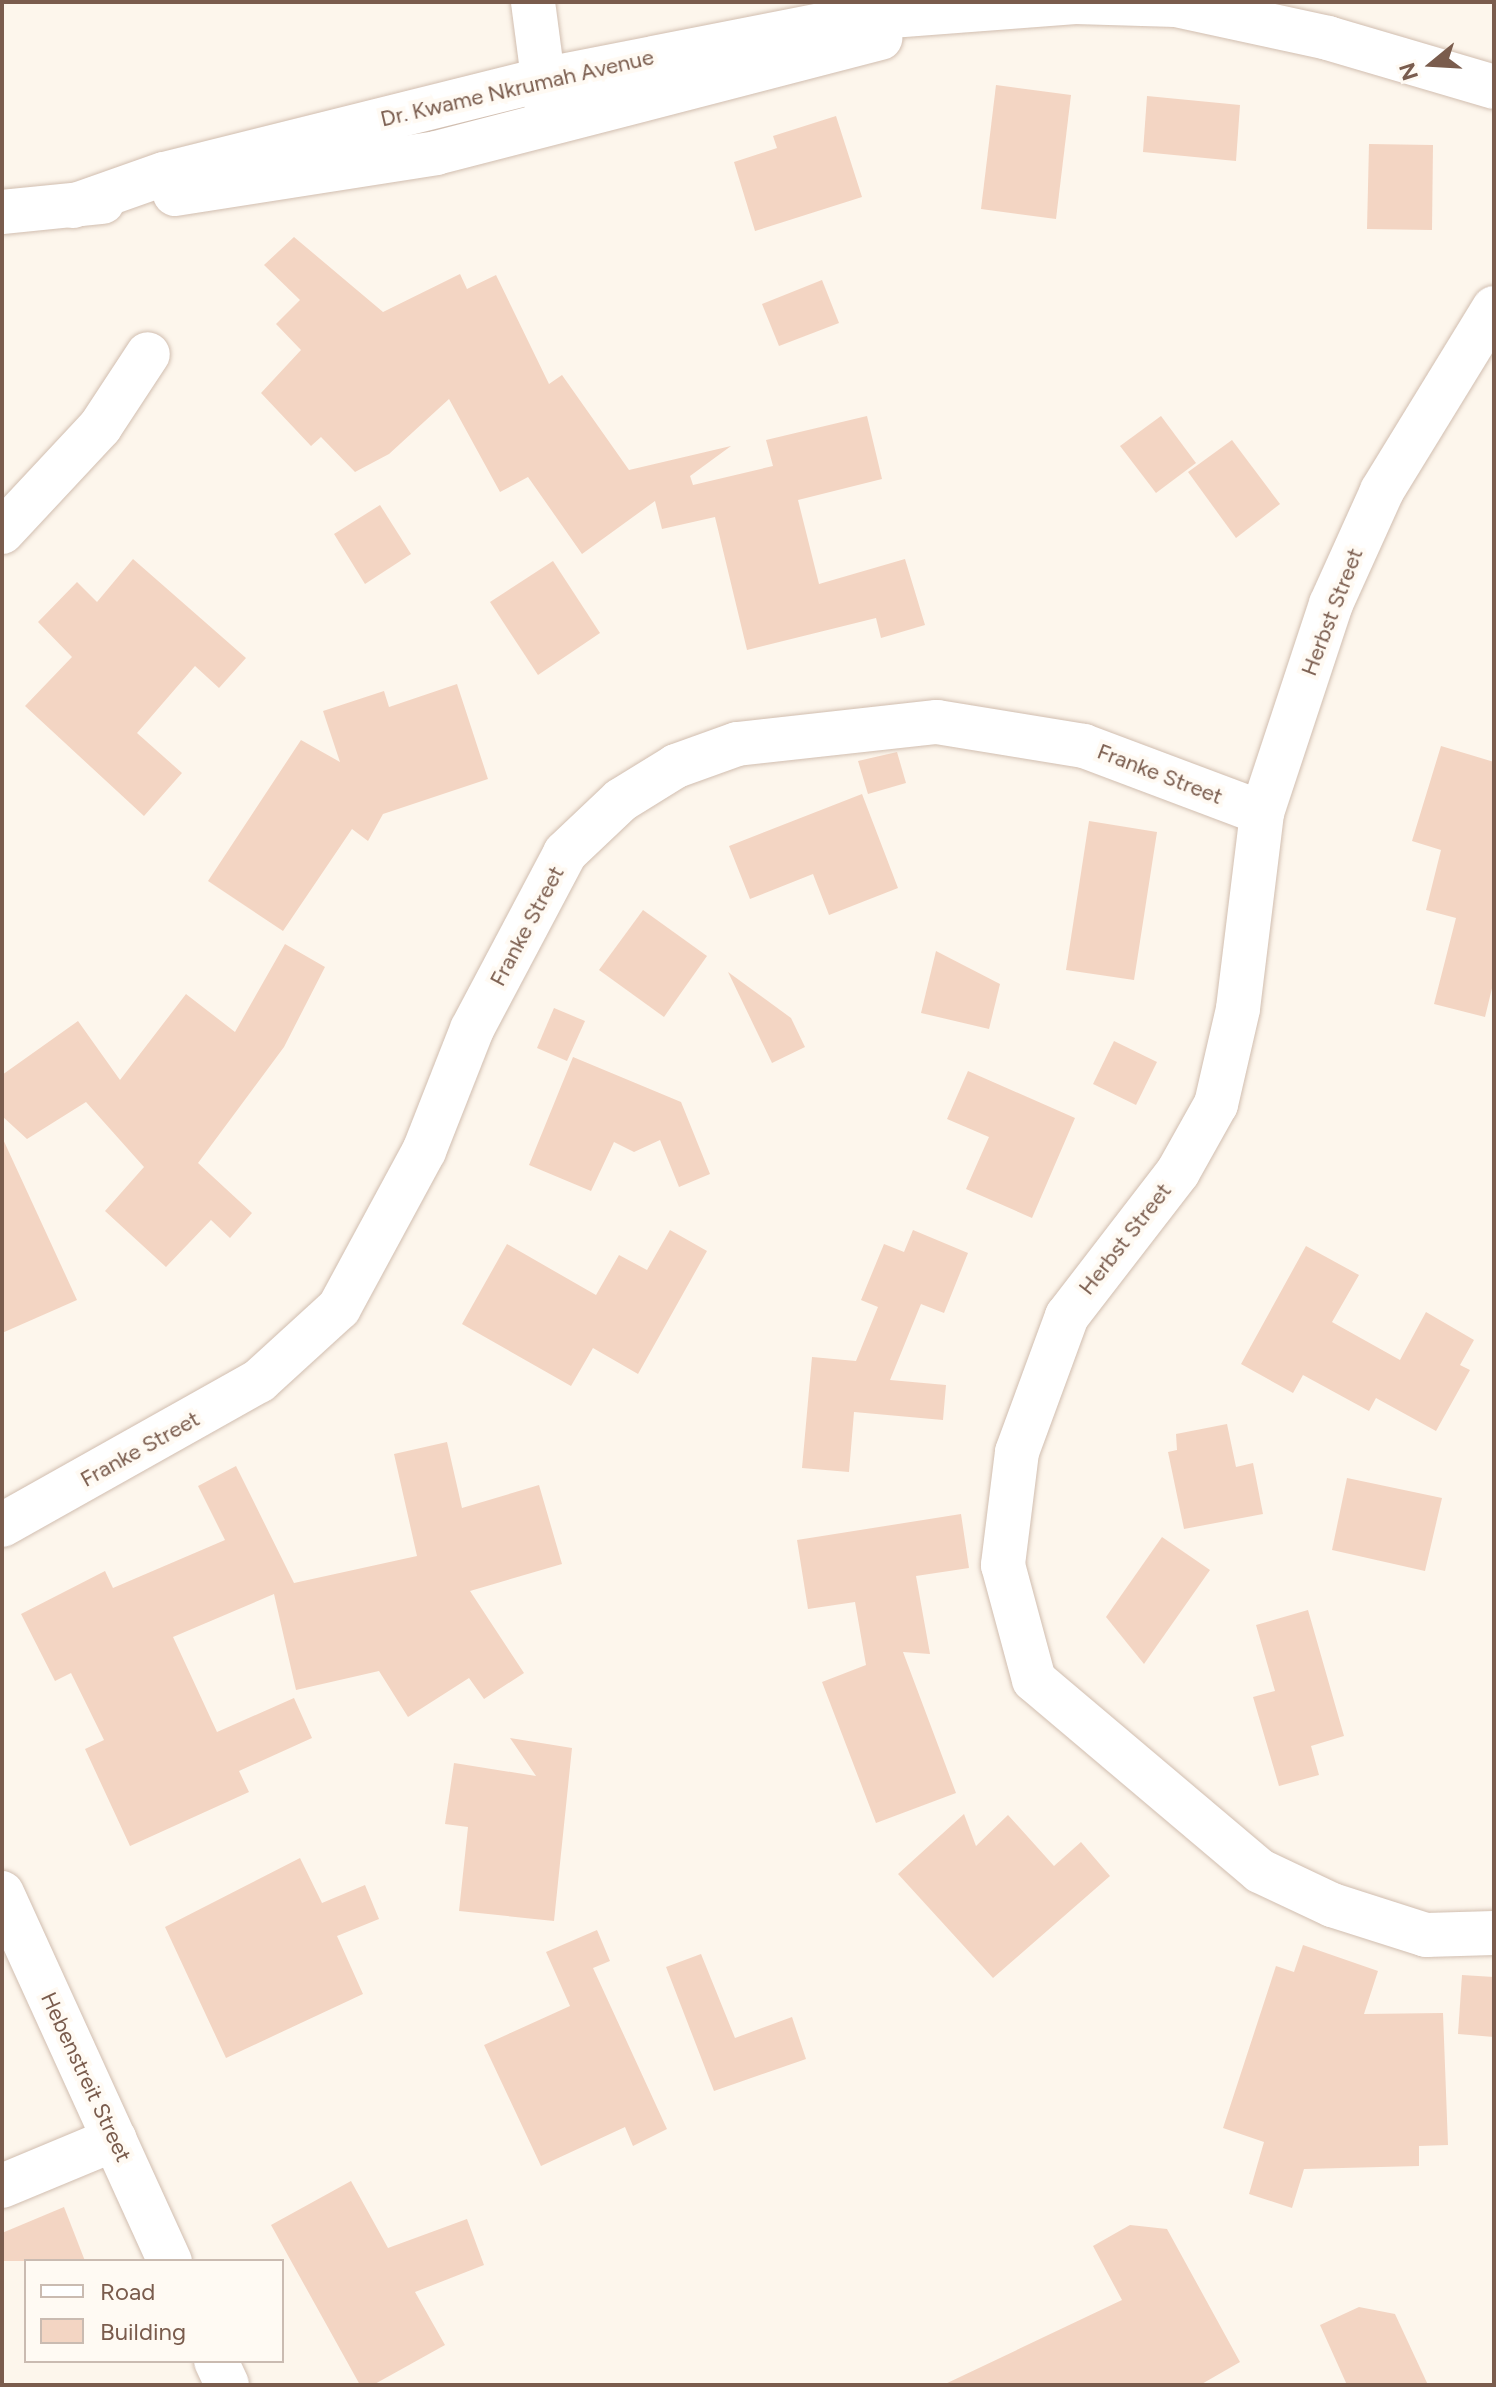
<!DOCTYPE html>
<html>
<head>
<meta charset="utf-8">
<style>
	body { margin:0 }
	#map { position:relative; width:1496px; height:2387px; overflow:hidden; background:#fdf6ec; font-family:Figtree,sans-serif }
	div>[style] { position:absolute }
	.building>* { inset:0; background:#f3d5c3 }
	.roads { filter:drop-shadow(0 0 2px #d1beb0) drop-shadow(0 0 2px #d1beb0) }
	.minor>* { height:44px; margin:-22px; padding:0 22px; transform-origin:22px; border-radius:22px; background:#fff }
	span { translate:-50% -50%; white-space:nowrap; text-align:center; line-height:1.15; -webkit-text-stroke:8px #fffaf3; paint-order:stroke }
	.street-label { font-size:22px; color:#7a5c4d }
	.frame { position:absolute; inset:0; border:4px solid #7a5c4d; pointer-events:none }
	.legend { position:absolute; left:24px; top:2259px; width:260px; height:104px; box-sizing:border-box; background:#fffaf3; border:2px solid #cabbb1; margin:0; padding:10px 14px; list-style:none; font-size:24px; color:#7a5c4d }
	.legend li { display:flex; align-items:center; gap:16px; height:40px }
	.legend b { width:40px; border:2px solid #cabbb1 }
	.north { position:absolute; left:1392px; top:24px; width:80px; height:80px; -webkit-text-stroke:6px #fffaf3; paint-order:stroke; rotate:252deg; font-size:22px; font-weight:700; line-height:32px; text-align:center; color:#7a5c4d }
	.north::after { content:''; display:block; margin:auto; width:28px; height:36px; background:#7a5c4d; clip-path:polygon(50% 0,100% 100%,50% 72%,0 100%) }
</style>
</head>
<body>
<div id="map">
	<div class="building">
		<i style="clip-path:polygon(996px 85px,1071px 95px,1056px 219px,981px 209px)"></i>
		<i style="clip-path:polygon(1147px 96px,1240px 105px,1236px 161px,1143px 152px)"></i>
		<i style="clip-path:polygon(836px 116px,862px 197px,755px 231px,734px 162px,777px 148px,773px 136px)"></i>
		<i style="clip-path:polygon(1369px 144px,1433px 145px,1432px 230px,1367px 229px)"></i>
		<i style="clip-path:polygon(294px 237px,383px 312px,460px 274px,467px 289px,496px 275px,549px 384px,562px 375px,629px 470px,731px 446px,690px 476px,693px 485px,773px 466px,766px 440px,867px 416px,882px 479px,798px 500px,819px 584px,905px 559px,925px 625px,881px 638px,876px 618px,747px 650px,715px 517px,662px 529px,655px 501px,582px 554px,528px 477px,500px 492px,449px 399px,389px 454px,355px 472px,321px 437px,311px 446px,261px 393px,301px 350px,276px 324px,300px 300px,264px 265px)"></i>
		<i style="clip-path:polygon(822px 280px,839px 323px,779px 346px,762px 304px)"></i>
		<i style="clip-path:polygon(1161px 416px,1196px 463px,1156px 493px,1120px 446px)"></i>
		<i style="clip-path:polygon(1232px 440px,1280px 504px,1236px 538px,1188px 472px)"></i>
		<i style="clip-path:polygon(380px 505px,411px 554px,365px 584px,334px 534px)"></i>
		<i style="clip-path:polygon(133px 559px,246px 658px,219px 688px,195px 666px,137px 733px,182px 773px,144px 816px,25px 706px,72px 657px,38px 622px,77px 582px,97px 602px)"></i>
		<i style="clip-path:polygon(553px 561px,600px 633px,538px 675px,490px 602px)"></i>
		<i style="clip-path:polygon(457px 684px,488px 779px,383px 814px,368px 841px,352px 829px,283px 931px,208px 881px,301px 740px,340px 762px,323px 711px,384px 691px,389px 707px)"></i>
		<i style="clip-path:polygon(1441px 746px,1494px 762px,1494px 980px,1485px 1017px,1434px 1004px,1456px 918px,1426px 910px,1441px 850px,1412px 841px)"></i>
		<i style="clip-path:polygon(897px 752px,906px 783px,868px 794px,858px 761px)"></i>
		<i style="clip-path:polygon(862px 794px,898px 888px,829px 915px,813px 874px,750px 899px,729px 846px)"></i>
		<i style="clip-path:polygon(1089px 821px,1157px 832px,1134px 980px,1066px 970px)"></i>
		<i style="clip-path:polygon(643px 910px,707px 956px,664px 1017px,599px 970px)"></i>
		<i style="clip-path:polygon(285px 944px,325px 967px,284px 1047px,198px 1163px,252px 1213px,230px 1238px,211px 1220px,166px 1267px,105px 1211px,144px 1167px,86px 1102px,27px 1139px,2px 1116px,2px 1075px,78px 1021px,120px 1080px,186px 994px,235px 1032px)"></i>
		<i style="clip-path:polygon(936px 951px,1000px 984px,989px 1029px,921px 1013px)"></i>
		<i style="clip-path:polygon(728px 972px,791px 1018px,805px 1047px,772px 1063px)"></i>
		<i style="clip-path:polygon(554px 1008px,585px 1021px,567px 1061px,537px 1048px)"></i>
		<i style="clip-path:polygon(1114px 1041px,1157px 1062px,1136px 1105px,1093px 1084px)"></i>
		<i style="clip-path:polygon(573px 1057px,681px 1102px,710px 1174px,679px 1187px,660px 1140px,634px 1152px,614px 1142px,591px 1191px,529px 1165px)"></i>
		<i style="clip-path:polygon(968px 1071px,1075px 1118px,1032px 1218px,966px 1189px,989px 1137px,947px 1119px)"></i>
		<i style="clip-path:polygon(2px 1137px,77px 1300px,2px 1333px)"></i>
		<i style="clip-path:polygon(670px 1230px,707px 1251px,638px 1374px,593px 1348px,571px 1386px,462px 1324px,507px 1244px,596px 1295px,619px 1255px,647px 1270px)"></i>
		<i style="clip-path:polygon(913px 1230px,968px 1253px,944px 1313px,921px 1304px,890px 1380px,946px 1385px,943px 1420px,854px 1412px,849px 1472px,802px 1468px,812px 1357px,856px 1361px,878px 1307px,861px 1300px,884px 1244px,904px 1252px)"></i>
		<i style="clip-path:polygon(1306px 1246px,1359px 1275px,1332px 1322px,1400px 1360px,1426px 1312px,1474px 1340px,1460px 1365px,1470px 1370px,1436px 1431px,1376px 1398px,1369px 1411px,1303px 1375px,1293px 1393px,1241px 1364px)"></i>
		<i style="clip-path:polygon(1227px 1424px,1236px 1467px,1253px 1463px,1263px 1514px,1184px 1529px,1168px 1452px,1177px 1450px,1176px 1434px)"></i>
		<i style="clip-path:polygon(447px 1442px,462px 1508px,539px 1485px,562px 1564px,470px 1591px,524px 1673px,484px 1699px,469px 1678px,408px 1717px,379px 1671px,296px 1690px,274px 1594px,173px 1637px,217px 1732px,294px 1698px,312px 1738px,239px 1771px,249px 1792px,130px 1846px,85px 1749px,104px 1740px,71px 1673px,55px 1681px,21px 1614px,105px 1571px,113px 1588px,225px 1540px,198px 1486px,236px 1466px,294px 1583px,417px 1556px,394px 1454px)"></i>
		<i style="clip-path:polygon(1347px 1478px,1442px 1498px,1425px 1571px,1332px 1550px)"></i>
		<i style="clip-path:polygon(961px 1514px,969px 1568px,916px 1576px,930px 1654px,903px 1652px,956px 1793px,876px 1823px,822px 1682px,866px 1665px,855px 1602px,808px 1609px,797px 1540px)"></i>
		<i style="clip-path:polygon(1162px 1537px,1210px 1570px,1144px 1664px,1106px 1617px)"></i>
		<i style="clip-path:polygon(1308px 1610px,1344px 1736px,1311px 1746px,1319px 1775px,1279px 1786px,1253px 1697px,1275px 1691px,1256px 1625px)"></i>
		<i style="clip-path:polygon(510px 1738px,572px 1748px,554px 1921px,459px 1911px,468px 1827px,445px 1824px,454px 1763px,536px 1776px)"></i>
		<i style="clip-path:polygon(964px 1814px,976px 1846px,1008px 1815px,1054px 1866px,1081px 1842px,1110px 1876px,993px 1978px,898px 1874px)"></i>
		<i style="clip-path:polygon(300px 1858px,322px 1903px,365px 1885px,379px 1919px,337px 1936px,363px 1994px,226px 2058px,165px 1927px)"></i>
		<i style="clip-path:polygon(597px 1930px,610px 1961px,593px 1968px,667px 2129px,633px 2146px,625px 2127px,541px 2166px,484px 2045px,570px 2006px,546px 1952px)"></i>
		<i style="clip-path:polygon(1303px 1945px,1378px 1971px,1364px 2014px,1443px 2013px,1448px 2145px,1419px 2146px,1419px 2166px,1304px 2169px,1292px 2208px,1249px 2194px,1264px 2142px,1223px 2128px,1276px 1966px,1294px 1972px)"></i>
		<i style="clip-path:polygon(701px 1954px,735px 2038px,792px 2017px,806px 2059px,714px 2091px,666px 1967px)"></i>
		<i style="clip-path:polygon(1462px 1975px,1494px 1977px,1494px 2037px,1458px 2034px)"></i>
		<i style="clip-path:polygon(351px 2181px,388px 2248px,467px 2219px,484px 2265px,415px 2292px,445px 2345px,373px 2385px,360px 2385px,271px 2225px)"></i>
		<i style="clip-path:polygon(64px 2207px,85px 2261px,2px 2261px,2px 2233px)"></i>
		<i style="clip-path:polygon(1130px 2225px,1167px 2229px,1240px 2362px,1200px 2385px,943px 2385px,1122px 2300px,1093px 2246px)"></i>
		<i style="clip-path:polygon(1359px 2307px,1395px 2314px,1428px 2385px,1347px 2385px,1320px 2325px)"></i>
	</div>
	<div class="roads">
		<div class="minor">
			<i style="left:533px;top:2px;width:108px;rotate:82.5deg"></i>
			<i style="left:175px;top:194px;width:264px;rotate:-8.9deg"></i>
			<i style="left:436px;top:153px;width:459px;rotate:-14.5deg"></i>
			<i style="left:73px;top:206px;width:96px;rotate:-19.4deg"></i>
			<i style="left:164px;top:174px;width:389px;rotate:-14deg"></i>
			<i style="left:541px;top:80px;width:316px;rotate:-11.1deg"></i>
			<i style="left:851px;top:19px;width:225px;rotate:-4.3deg"></i>
			<i style="left:1075px;top:2px;width:101px;rotate:1.7deg"></i>
			<i style="left:1176px;top:5px;width:156px;rotate:12.2deg"></i>
			<i style="left:1328px;top:38px;width:173px;rotate:16.4deg"></i>
			<i style="left:2px;top:212px;width:101px;rotate:-5.7deg"></i>
			<i style="left:1494px;top:308px;width:215px;rotate:121.5deg"></i>
			<i style="left:1382px;top:491px;width:124px;rotate:114.3deg"></i>
			<i style="left:1331px;top:604px;width:220px;rotate:108.3deg"></i>
			<i style="left:1262px;top:813px;width:197px;rotate:97deg"></i>
			<i style="left:1238px;top:1009px;width:98px;rotate:103deg"></i>
			<i style="left:1216px;top:1104px;width:78px;rotate:119.2deg"></i>
			<i style="left:1178px;top:1172px;width:182px;rotate:127.6deg"></i>
			<i style="left:1067px;top:1316px;width:145px;rotate:110.2deg"></i>
			<i style="left:1017px;top:1452px;width:114px;rotate:97.1deg"></i>
			<i style="left:1003px;top:1565px;width:119px;rotate:74.9deg"></i>
			<i style="left:1034px;top:1680px;width:296px;rotate:40.2deg"></i>
			<i style="left:1260px;top:1871px;width:80px;rotate:25.3deg"></i>
			<i style="left:1332px;top:1905px;width:99px;rotate:17.7deg"></i>
			<i style="left:1426px;top:1935px;width:68px;rotate:-1.7deg"></i>
			<i style="left:2px;top:532px;width:144px;rotate:-47deg"></i>
			<i style="left:100px;top:427px;width:87px;rotate:-56.7deg"></i>
			<i style="left:2px;top:1525px;width:295px;rotate:-29.3deg"></i>
			<i style="left:259px;top:1381px;width:108px;rotate:-42.4deg"></i>
			<i style="left:339px;top:1308px;width:179px;rotate:-61.6deg"></i>
			<i style="left:424px;top:1151px;width:131px;rotate:-68.5deg"></i>
			<i style="left:472px;top:1029px;width:199px;rotate:-62.1deg"></i>
			<i style="left:565px;top:853px;width:77px;rotate:-43.4deg"></i>
			<i style="left:621px;top:800px;width:65px;rotate:-31.7deg"></i>
			<i style="left:676px;top:766px;width:65px;rotate:-19.8deg"></i>
			<i style="left:737px;top:744px;width:201px;rotate:-6.3deg"></i>
			<i style="left:937px;top:722px;width:149px;rotate:9.3deg"></i>
			<i style="left:1084px;top:746px;width:190px;rotate:20.6deg"></i>
			<i style="left:2px;top:1893px;width:405px;rotate:65.5deg"></i>
			<i style="left:2px;top:2186px;width:122px;rotate:-22.6deg"></i>
			<i style="left:216px;top:2361px;width:26px;rotate:65deg"></i>
		</div>
	</div>
	<div class="street-label">
		<span style="left:517px;top:88px;rotate:-13deg">Dr. Kwame Nkrumah Avenue</span>
		<span style="left:1332px;top:612px;rotate:-69deg">Herbst Street</span>
		<span style="left:1160px;top:774px;rotate:21deg">Franke Street</span>
		<span style="left:527px;top:926px;rotate:-62deg">Franke Street</span>
		<span style="left:1125px;top:1239px;rotate:-52deg">Herbst Street</span>
		<span style="left:140px;top:1449px;rotate:-29deg">Franke Street</span>
		<span style="left:86px;top:2077px;rotate:65deg">Hebenstreit Street</span>
	</div>
	<div class="frame"></div>
	<ul class="legend">
	<li><b style="height:10px;background:#fff"></b>Road</li>
	<li><b style="height:22px;background:#f3d5c3"></b>Building</li>
	</ul>
	<div class="north">N</div>
</div>
</body>
</html>
